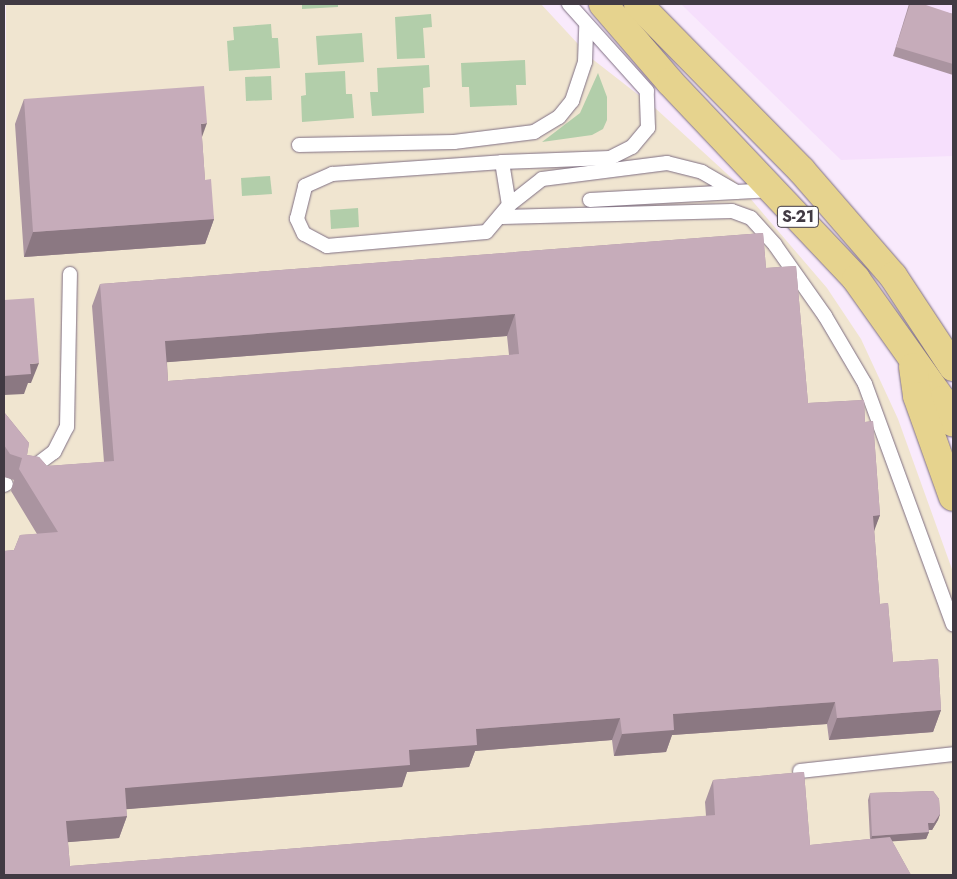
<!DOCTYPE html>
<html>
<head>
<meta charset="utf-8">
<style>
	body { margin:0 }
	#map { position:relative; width:957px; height:879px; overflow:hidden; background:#f9eafc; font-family:Jost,sans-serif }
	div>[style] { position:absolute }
	.built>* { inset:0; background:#f6dffc }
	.medical>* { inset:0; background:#f0e5d0 }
	.green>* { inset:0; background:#b2ceaa }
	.roads { filter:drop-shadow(0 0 1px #7f6f83) drop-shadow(0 0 1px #7f6f83) }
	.service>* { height:14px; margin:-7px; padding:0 7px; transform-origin:7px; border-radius:7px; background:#fff }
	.primary>* { height:28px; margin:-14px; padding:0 14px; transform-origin:14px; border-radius:14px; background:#e6d38e }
	.wall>* { inset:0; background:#aa94a0 }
	.shaded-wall>* { inset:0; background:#8b7882 }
	.building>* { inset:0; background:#c6acba }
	span { translate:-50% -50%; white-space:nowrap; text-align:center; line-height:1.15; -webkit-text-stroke:5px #fff; paint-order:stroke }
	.shield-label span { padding:1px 4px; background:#fff; border:1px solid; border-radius:4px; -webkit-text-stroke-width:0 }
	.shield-label { font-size:16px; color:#413a43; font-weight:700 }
	.frame { position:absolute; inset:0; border:5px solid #413a43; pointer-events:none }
</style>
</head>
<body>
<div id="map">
	<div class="built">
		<i style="clip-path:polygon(681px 4px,953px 4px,953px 156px,841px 160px)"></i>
	</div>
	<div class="medical">
		<i style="clip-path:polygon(6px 4px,541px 4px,591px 58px,654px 107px,737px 183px,827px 288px,861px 339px,898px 419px,953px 572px,953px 875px,4px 875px)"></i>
	</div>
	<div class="green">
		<i style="clip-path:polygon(302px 4px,338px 4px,338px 7px,302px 9px)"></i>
		<i style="clip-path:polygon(431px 14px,432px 27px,423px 28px,425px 58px,397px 59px,395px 17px)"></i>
		<i style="clip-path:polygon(271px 24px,272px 38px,278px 38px,280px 68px,229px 71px,227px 41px,234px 40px,233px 27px)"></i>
		<i style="clip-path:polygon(362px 33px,364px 62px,318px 65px,316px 36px)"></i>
		<i style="clip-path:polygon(525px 60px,526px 85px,516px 85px,517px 105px,470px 107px,469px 87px,462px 87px,461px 63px)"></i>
		<i style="clip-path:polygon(429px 65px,430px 87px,423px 88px,424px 113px,372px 116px,370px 92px,378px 92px,377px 68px)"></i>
		<i style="clip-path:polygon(345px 71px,346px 94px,352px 94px,354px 118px,302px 122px,301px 96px,306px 95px,305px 73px)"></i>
		<i style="clip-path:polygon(598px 73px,607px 97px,607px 120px,603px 129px,592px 135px,542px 142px,580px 113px)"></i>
		<i style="clip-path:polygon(271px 76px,272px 100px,246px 101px,245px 77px)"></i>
		<i style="clip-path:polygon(270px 176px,272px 194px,242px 196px,241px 178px)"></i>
		<i style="clip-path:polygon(358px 208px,359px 227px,331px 229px,330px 210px)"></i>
	</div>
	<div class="roads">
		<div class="service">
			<i style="left:299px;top:145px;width:155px;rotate:-1.1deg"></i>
			<i style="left:454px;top:142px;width:81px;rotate:-7.1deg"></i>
			<i style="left:534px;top:132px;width:29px;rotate:-31deg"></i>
			<i style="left:559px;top:117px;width:21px;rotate:-51deg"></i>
			<i style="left:572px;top:101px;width:41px;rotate:-71.6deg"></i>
			<i style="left:585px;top:62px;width:38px;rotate:-88deg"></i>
			<i style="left:502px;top:162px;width:44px;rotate:80.8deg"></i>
			<i style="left:509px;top:205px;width:35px;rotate:130deg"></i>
			<i style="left:486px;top:232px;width:160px;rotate:175deg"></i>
			<i style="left:327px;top:246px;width:26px;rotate:-152deg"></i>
			<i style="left:304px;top:234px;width:17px;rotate:-115deg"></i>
			<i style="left:297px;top:219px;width:34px;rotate:-76deg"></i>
			<i style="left:305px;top:186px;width:30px;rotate:-24deg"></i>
			<i style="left:332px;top:174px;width:170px;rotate:-4deg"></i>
			<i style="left:502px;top:162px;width:108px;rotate:-2.1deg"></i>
			<i style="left:610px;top:158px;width:25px;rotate:-27deg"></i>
			<i style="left:632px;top:147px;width:25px;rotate:-50deg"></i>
			<i style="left:648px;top:128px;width:37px;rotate:-92deg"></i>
			<i style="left:647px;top:91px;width:117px;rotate:-131.9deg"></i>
			<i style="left:590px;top:200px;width:146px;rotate:-3.1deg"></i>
			<i style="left:509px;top:205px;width:42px;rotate:-38.2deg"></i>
			<i style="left:542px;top:179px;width:126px;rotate:-7.3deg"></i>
			<i style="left:667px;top:163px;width:36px;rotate:14deg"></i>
			<i style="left:702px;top:172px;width:39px;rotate:30deg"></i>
			<i style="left:736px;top:192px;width:37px;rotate:-3deg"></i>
			<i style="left:502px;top:217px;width:230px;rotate:-1.5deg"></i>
			<i style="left:732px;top:211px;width:20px;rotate:20deg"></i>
			<i style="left:751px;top:218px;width:36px;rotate:48deg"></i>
			<i style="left:775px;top:245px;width:87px;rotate:54.8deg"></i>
			<i style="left:825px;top:316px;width:79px;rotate:59.5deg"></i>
			<i style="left:865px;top:384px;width:256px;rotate:69.9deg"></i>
			<i style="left:27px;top:472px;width:34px;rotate:-37deg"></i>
			<i style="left:54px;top:452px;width:28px;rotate:-63deg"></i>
			<i style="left:67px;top:427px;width:153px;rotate:-88.9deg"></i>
			<i style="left:4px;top:485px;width:2px;rotate:-27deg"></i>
			<i style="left:800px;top:771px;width:154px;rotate:-6.3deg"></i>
		</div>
		<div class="primary">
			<i style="left:603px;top:4px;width:103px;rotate:49.3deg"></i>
			<i style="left:670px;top:82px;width:271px;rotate:46.6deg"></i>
			<i style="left:856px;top:279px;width:148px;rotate:54.6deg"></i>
			<i style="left:942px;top:400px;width:25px;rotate:64deg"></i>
			<i style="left:638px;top:4px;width:234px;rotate:45.5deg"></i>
			<i style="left:802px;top:171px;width:139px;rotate:49.1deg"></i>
			<i style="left:893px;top:276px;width:109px;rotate:56.6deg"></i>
			<i style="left:913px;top:367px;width:29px;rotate:82deg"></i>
			<i style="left:917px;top:396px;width:107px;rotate:70.4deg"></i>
		</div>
	</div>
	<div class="wall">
		<i style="clip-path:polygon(909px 4px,953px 14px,953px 75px,893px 56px)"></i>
		<i style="clip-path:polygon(24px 99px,202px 138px,205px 180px,214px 219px,205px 244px,24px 257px,15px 124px)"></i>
		<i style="clip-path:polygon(evenodd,763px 233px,766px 268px,796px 266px,808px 403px,864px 400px,865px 422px,873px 421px,880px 515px,874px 529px,880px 604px,888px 603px,893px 662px,938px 659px,941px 710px,933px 732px,829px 740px,827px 724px,672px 735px,666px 752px,614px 756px,612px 740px,475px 751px,469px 767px,407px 772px,402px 787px,126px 809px,127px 816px,119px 838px,68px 842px,70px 866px,706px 816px,705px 802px,713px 780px,804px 772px,810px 845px,870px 839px,868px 800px,870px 793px,933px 791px,939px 799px,940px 814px,938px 820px,932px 830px,929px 830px,929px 832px,926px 839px,892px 841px,911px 875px,4px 875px,4px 551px,14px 550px,20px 535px,37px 534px,11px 491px,14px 480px,4px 477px,4px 412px,29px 443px,27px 455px,39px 457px,47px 466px,104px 462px,92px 306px,100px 284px,763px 233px,507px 336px,509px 355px,168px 381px,167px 362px,507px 336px)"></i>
	</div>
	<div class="shaded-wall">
		<i style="clip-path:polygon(207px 123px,198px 148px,201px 124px)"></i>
		<i style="clip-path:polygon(214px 219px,205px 244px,24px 257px,33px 232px)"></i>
		<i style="clip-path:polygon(515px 314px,507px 336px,157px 363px,165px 341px)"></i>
		<i style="clip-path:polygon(39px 363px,31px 383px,28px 383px,24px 394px,4px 395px,4px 376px,30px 364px)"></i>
		<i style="clip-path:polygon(880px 515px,872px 537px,873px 516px)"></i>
		<i style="clip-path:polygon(835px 702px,827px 724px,672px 735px,666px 752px,614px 756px,622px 734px,673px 714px)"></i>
		<i style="clip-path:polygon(941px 710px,933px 732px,829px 740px,837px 718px)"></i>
		<i style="clip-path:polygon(620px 718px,612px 740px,475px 751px,469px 767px,407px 772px,402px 787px,117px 810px,125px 788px,409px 750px,476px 729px)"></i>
		<i style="clip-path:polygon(940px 814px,938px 820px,932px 830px,926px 830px,928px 823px)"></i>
		<i style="clip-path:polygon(127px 816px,119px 838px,58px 843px,66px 821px)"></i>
		<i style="clip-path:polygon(929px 832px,926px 839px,870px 843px,872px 836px)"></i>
	</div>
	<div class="building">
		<i style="clip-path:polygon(910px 4px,923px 4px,953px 14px,953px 64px,896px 47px)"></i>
		<i style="clip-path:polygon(204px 86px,207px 123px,201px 124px,203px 151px,205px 180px,211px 179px,214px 219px,33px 232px,24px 99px)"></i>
		<i style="clip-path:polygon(evenodd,763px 233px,766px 268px,796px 266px,808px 403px,864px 400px,865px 422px,873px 421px,880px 515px,873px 516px,880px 604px,888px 603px,893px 662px,938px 659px,941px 710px,837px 718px,835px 702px,673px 714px,674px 730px,622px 734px,620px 718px,476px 729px,477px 745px,409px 750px,410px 765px,125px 788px,127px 816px,66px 821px,70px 866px,715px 815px,713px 780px,804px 772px,810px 845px,890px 837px,911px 875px,4px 875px,4px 551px,14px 550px,20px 535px,58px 532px,19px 469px,22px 458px,10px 454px,4px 445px,4px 412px,29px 443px,27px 455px,39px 457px,47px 466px,114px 461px,100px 284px,763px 233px,515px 314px,519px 354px,168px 381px,165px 341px,515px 314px)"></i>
		<i style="clip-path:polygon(34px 298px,39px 363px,30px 364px,31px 374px,4px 376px,4px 300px)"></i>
		<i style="clip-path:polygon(933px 791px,939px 799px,940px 814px,934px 823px,928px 823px,929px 832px,872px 836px,870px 793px)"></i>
	</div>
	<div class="shield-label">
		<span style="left:798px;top:217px">S-21</span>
	</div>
	<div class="frame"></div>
</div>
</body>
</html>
